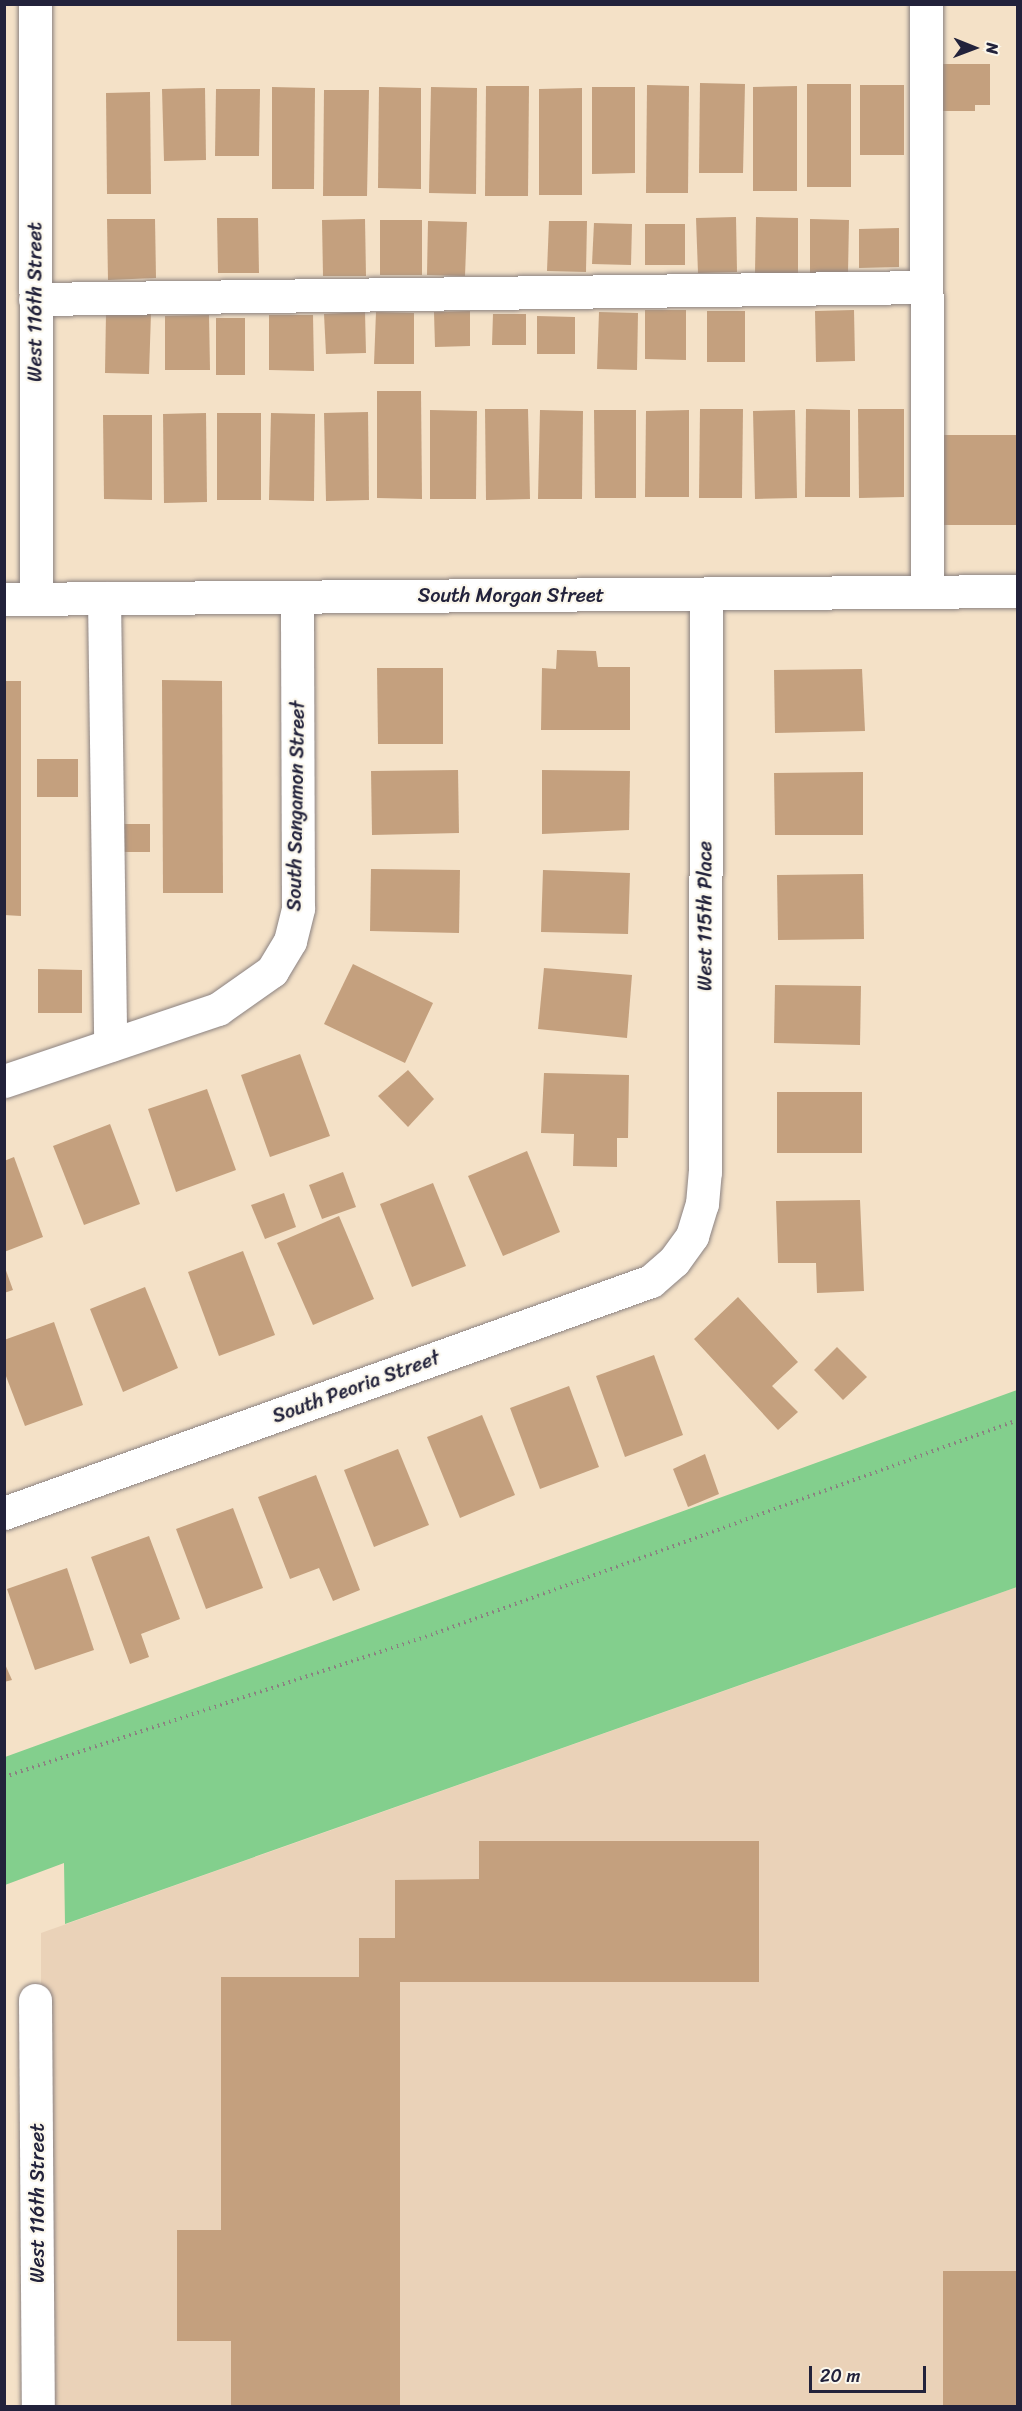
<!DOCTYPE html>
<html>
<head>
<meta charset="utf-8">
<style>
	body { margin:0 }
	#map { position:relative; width:1022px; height:2411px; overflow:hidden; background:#f4e1c7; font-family:Sriracha,sans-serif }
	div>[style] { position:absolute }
	.built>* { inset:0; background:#ead2b8 }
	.green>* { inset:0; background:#83cf8d }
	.building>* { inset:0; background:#c4a07e }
	.path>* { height:4px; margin-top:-2px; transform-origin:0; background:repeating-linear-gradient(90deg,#8b8281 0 1.5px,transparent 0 6px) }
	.roads { filter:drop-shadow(0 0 2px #8b8281) drop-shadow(0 0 2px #8b8281) }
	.minor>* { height:33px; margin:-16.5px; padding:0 16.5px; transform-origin:16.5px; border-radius:16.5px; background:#fff }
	span { translate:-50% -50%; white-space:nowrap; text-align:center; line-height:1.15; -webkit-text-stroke:4.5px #fbf7ec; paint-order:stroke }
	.street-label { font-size:20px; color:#22223b }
	.frame { position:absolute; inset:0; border:6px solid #22223b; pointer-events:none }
	.north { position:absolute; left:944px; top:18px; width:60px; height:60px; -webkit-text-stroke:4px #fbf7ec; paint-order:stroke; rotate:91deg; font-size:16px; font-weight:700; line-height:24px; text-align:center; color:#22223b }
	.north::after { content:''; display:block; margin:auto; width:21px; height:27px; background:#22223b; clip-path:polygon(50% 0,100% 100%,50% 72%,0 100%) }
	.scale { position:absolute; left:809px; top:2366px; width:117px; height:27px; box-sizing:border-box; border:3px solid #22223b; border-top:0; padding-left:8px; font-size:18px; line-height:21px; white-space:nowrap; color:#22223b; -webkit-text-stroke:4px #fbf7ec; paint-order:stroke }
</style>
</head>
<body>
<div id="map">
	<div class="built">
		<i style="clip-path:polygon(1017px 1587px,1017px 2406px,41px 2406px,41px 1933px)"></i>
	</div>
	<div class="green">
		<i style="clip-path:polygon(1017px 1390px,1017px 1587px,65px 1924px,64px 1863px,5px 1885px,5px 1757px)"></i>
	</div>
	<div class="building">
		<i style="clip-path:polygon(940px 64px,990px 64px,990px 105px,975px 105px,975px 111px,940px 111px)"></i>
		<i style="clip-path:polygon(700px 83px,745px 84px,743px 173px,699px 173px)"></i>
		<i style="clip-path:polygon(807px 84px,851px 84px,851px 187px,807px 187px)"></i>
		<i style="clip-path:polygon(647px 85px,689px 86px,688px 193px,646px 193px)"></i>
		<i style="clip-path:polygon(860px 85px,904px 85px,904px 155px,860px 155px)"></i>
		<i style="clip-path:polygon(486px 86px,529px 86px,528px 196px,485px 196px)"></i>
		<i style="clip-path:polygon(797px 86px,797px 191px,753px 191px,753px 87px)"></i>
		<i style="clip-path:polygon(272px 87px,315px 88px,314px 189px,272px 189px)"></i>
		<i style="clip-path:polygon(379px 87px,421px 88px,421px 189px,378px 188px)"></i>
		<i style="clip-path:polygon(431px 87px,477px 88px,476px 194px,429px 193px)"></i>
		<i style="clip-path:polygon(592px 87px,635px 87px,635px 173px,592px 174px)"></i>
		<i style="clip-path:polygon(205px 88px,206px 160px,164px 161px,162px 89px)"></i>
		<i style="clip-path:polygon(582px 88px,582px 195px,539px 195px,539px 89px)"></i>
		<i style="clip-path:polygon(216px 89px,260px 89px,259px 156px,215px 156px)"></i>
		<i style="clip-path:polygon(324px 90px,369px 90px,367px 196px,323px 196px)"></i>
		<i style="clip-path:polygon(150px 92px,151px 194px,107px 194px,106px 93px)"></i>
		<i style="clip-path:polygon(736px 217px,737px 272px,698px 273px,696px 218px)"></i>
		<i style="clip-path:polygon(756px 217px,798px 218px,798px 273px,755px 273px)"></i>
		<i style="clip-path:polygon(217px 218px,258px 218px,259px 273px,218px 273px)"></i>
		<i style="clip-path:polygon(107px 219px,155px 219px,156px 278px,108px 280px)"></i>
		<i style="clip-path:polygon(365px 219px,366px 276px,323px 276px,322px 220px)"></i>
		<i style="clip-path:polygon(810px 219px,849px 220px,848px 273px,810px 273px)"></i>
		<i style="clip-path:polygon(380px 220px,422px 220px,422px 275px,380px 275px)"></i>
		<i style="clip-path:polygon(428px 221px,467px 222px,465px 276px,427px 275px)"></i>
		<i style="clip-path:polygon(549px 221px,587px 221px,586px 272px,547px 271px)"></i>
		<i style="clip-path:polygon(594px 223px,632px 224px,631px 265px,592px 264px)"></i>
		<i style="clip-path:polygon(645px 224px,685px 224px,685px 265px,645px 265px)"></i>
		<i style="clip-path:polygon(899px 228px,899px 267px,859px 268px,859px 229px)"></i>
		<i style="clip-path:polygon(645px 310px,686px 310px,686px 360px,645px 359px)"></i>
		<i style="clip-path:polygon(854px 310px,855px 361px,816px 362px,815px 311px)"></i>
		<i style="clip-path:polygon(470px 311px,470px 346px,435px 347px,434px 312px)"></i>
		<i style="clip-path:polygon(707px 311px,745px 311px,745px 362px,707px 362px)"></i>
		<i style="clip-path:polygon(365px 312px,366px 353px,326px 354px,324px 314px)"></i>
		<i style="clip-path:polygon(376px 312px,414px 313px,414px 364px,374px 364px)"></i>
		<i style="clip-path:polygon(599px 312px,638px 313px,637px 370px,597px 369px)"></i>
		<i style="clip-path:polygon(106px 313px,151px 313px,149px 374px,105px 373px)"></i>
		<i style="clip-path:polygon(493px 314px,526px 314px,526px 345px,492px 345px)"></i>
		<i style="clip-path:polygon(209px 315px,210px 370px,165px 370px,165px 316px)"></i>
		<i style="clip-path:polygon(269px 315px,313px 315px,314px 371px,269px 370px)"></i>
		<i style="clip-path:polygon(537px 316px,575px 317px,575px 354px,537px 354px)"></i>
		<i style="clip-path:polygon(216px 318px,245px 318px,245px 375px,216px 375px)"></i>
		<i style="clip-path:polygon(377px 391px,421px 391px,422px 499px,377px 498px)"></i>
		<i style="clip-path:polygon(485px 409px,528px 409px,530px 499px,486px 500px)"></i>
		<i style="clip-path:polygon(700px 409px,743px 409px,742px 498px,699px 498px)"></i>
		<i style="clip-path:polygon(806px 409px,850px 410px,850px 497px,805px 497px)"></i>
		<i style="clip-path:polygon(858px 409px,904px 409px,904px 497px,859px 498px)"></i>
		<i style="clip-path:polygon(430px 410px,477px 411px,476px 499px,430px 499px)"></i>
		<i style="clip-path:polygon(540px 410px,583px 411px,582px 499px,538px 499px)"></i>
		<i style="clip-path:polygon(594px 410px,636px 410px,636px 498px,595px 498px)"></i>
		<i style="clip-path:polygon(689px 410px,689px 497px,645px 497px,646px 411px)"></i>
		<i style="clip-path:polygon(795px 410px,797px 498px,755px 499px,753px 411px)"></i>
		<i style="clip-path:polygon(368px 412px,369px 500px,326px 501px,324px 413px)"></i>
		<i style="clip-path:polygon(206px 413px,207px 502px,164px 503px,163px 414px)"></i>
		<i style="clip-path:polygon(217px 413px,261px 413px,261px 500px,217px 500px)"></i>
		<i style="clip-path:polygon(271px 413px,315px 414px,314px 501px,269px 500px)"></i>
		<i style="clip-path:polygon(103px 415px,152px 415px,152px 500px,104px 499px)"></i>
		<i style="clip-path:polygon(941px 435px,1018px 435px,1018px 525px,942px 525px)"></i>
		<i style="clip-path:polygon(557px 650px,596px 651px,598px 667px,630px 667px,630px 730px,541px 730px,542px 668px,556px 669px)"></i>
		<i style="clip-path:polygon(377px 668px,443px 668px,443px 744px,378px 744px)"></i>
		<i style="clip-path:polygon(862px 669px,865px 731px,775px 733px,774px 670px)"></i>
		<i style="clip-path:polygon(162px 680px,222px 681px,223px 893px,163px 893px)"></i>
		<i style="clip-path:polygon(4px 681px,21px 681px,21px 916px,4px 915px)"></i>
		<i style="clip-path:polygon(37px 759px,78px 759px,78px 797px,37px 797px)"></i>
		<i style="clip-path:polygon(458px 770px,459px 833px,372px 835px,371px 771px)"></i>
		<i style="clip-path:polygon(542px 770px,630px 771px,629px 830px,542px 834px)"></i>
		<i style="clip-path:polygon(863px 772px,863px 835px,775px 835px,774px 773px)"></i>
		<i style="clip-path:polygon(112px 824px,150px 824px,150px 852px,112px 852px)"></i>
		<i style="clip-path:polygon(371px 869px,460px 870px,459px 933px,370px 931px)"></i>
		<i style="clip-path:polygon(543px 870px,630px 873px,628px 934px,541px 932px)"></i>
		<i style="clip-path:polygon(863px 874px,864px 939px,778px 940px,777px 875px)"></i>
		<i style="clip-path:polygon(353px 964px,433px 1003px,405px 1063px,324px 1024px)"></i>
		<i style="clip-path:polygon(544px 968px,632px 975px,627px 1038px,538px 1029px)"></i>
		<i style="clip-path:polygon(38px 969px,82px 970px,82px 1013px,38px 1013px)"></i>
		<i style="clip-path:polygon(775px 985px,861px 986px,860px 1045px,774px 1043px)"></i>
		<i style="clip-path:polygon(300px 1054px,330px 1136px,270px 1157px,241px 1075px)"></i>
		<i style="clip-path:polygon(408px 1070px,434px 1099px,408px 1127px,378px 1096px)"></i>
		<i style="clip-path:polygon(544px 1073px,629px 1075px,628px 1138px,617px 1138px,617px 1167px,573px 1166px,574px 1134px,541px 1133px)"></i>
		<i style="clip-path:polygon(207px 1089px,236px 1170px,176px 1192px,148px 1109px)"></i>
		<i style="clip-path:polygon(777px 1092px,862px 1092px,862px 1153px,777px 1153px)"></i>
		<i style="clip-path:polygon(110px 1124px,140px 1204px,84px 1225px,53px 1146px)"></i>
		<i style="clip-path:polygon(527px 1151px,560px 1232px,503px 1256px,468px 1176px)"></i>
		<i style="clip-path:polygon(14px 1157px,43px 1237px,4px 1252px,4px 1161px)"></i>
		<i style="clip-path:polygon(343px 1172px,356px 1207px,322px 1219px,309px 1185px)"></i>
		<i style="clip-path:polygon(433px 1183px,466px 1266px,412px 1287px,380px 1204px)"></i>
		<i style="clip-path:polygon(284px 1193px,296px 1227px,265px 1239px,251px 1205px)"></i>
		<i style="clip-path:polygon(860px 1200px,864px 1291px,817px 1293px,816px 1263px,778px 1263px,776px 1201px)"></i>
		<i style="clip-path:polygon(339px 1216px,374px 1299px,313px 1325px,277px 1243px)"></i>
		<i style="clip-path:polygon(243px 1251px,275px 1335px,219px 1356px,188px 1272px)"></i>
		<i style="clip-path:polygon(4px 1265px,13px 1290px,4px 1293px)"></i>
		<i style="clip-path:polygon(145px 1287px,178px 1368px,123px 1392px,90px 1309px)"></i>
		<i style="clip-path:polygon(738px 1297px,798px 1362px,772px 1386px,798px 1412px,778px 1430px,694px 1339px)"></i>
		<i style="clip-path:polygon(54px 1322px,83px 1405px,25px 1426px,4px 1371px,4px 1340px)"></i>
		<i style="clip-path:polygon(837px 1347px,867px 1377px,843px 1400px,814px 1370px)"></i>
		<i style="clip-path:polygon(654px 1355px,683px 1435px,625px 1457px,596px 1376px)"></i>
		<i style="clip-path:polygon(569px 1386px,599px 1467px,540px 1489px,510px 1408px)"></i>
		<i style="clip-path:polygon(482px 1415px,515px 1495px,460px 1518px,427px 1437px)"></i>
		<i style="clip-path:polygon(398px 1449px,429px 1525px,374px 1547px,344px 1470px)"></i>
		<i style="clip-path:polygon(705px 1454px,719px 1494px,688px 1507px,673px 1469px)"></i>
		<i style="clip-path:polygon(316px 1475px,360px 1590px,333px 1601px,319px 1568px,290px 1579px,258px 1497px)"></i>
		<i style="clip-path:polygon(233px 1508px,263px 1588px,206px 1609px,176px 1529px)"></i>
		<i style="clip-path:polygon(149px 1536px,180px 1619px,141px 1634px,149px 1657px,130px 1664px,91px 1557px)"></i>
		<i style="clip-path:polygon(67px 1568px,94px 1650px,35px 1670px,7px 1589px)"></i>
		<i style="clip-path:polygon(4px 1662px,12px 1680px,4px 1682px)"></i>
		<i style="clip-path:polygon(479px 1841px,759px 1841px,759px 1982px,400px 1982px,400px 2406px,231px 2406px,231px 2341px,177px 2341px,177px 2230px,221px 2230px,221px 1977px,359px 1977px,359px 1938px,395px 1938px,395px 1880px,479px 1879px)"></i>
		<i style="clip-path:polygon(943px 2271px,1018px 2271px,1018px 2406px,943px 2406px)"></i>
	</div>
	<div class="path">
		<i style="left:4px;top:1777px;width:455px;rotate:-18.4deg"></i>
		<i style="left:436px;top:1633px;width:620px;rotate:-20.1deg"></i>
	</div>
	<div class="roads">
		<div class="minor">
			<i style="left:35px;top:4px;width:595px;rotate:89.9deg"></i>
			<i style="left:926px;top:4px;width:588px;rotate:89.9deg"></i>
			<i style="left:35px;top:299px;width:891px;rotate:-0.77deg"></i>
			<i style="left:104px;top:598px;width:447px;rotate:89.2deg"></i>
			<i style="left:4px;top:599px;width:1014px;rotate:-0.45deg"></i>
			<i style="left:4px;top:1081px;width:226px;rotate:-18.6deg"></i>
			<i style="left:218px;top:1009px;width:66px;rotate:-35.1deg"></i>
			<i style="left:272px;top:971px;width:35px;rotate:-59deg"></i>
			<i style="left:290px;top:941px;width:34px;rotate:-76deg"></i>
			<i style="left:298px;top:908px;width:311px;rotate:-90.2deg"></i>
			<i style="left:4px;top:1513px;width:687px;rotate:-19.73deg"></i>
			<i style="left:651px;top:1281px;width:30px;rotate:-41deg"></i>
			<i style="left:674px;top:1261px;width:31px;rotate:-54deg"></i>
			<i style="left:692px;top:1236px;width:34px;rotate:-73deg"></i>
			<i style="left:702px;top:1204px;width:32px;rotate:-85deg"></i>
			<i style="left:705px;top:1172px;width:578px;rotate:-89.9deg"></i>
			<i style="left:35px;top:2000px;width:406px;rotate:89.6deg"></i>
		</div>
	</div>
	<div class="street-label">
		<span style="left:35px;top:302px;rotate:-90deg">West 116th Street</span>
		<span style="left:511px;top:595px">South Morgan Street</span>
		<span style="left:296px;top:806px;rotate:-89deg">South Sangamon Street</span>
		<span style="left:705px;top:916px;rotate:-90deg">West 115th Place</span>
		<span style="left:356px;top:1387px;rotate:-20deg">South Peoria Street</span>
		<span style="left:37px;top:2203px;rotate:-90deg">West 116th Street</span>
	</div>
	<div class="frame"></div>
	<div class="north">N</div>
	<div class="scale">20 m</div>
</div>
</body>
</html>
